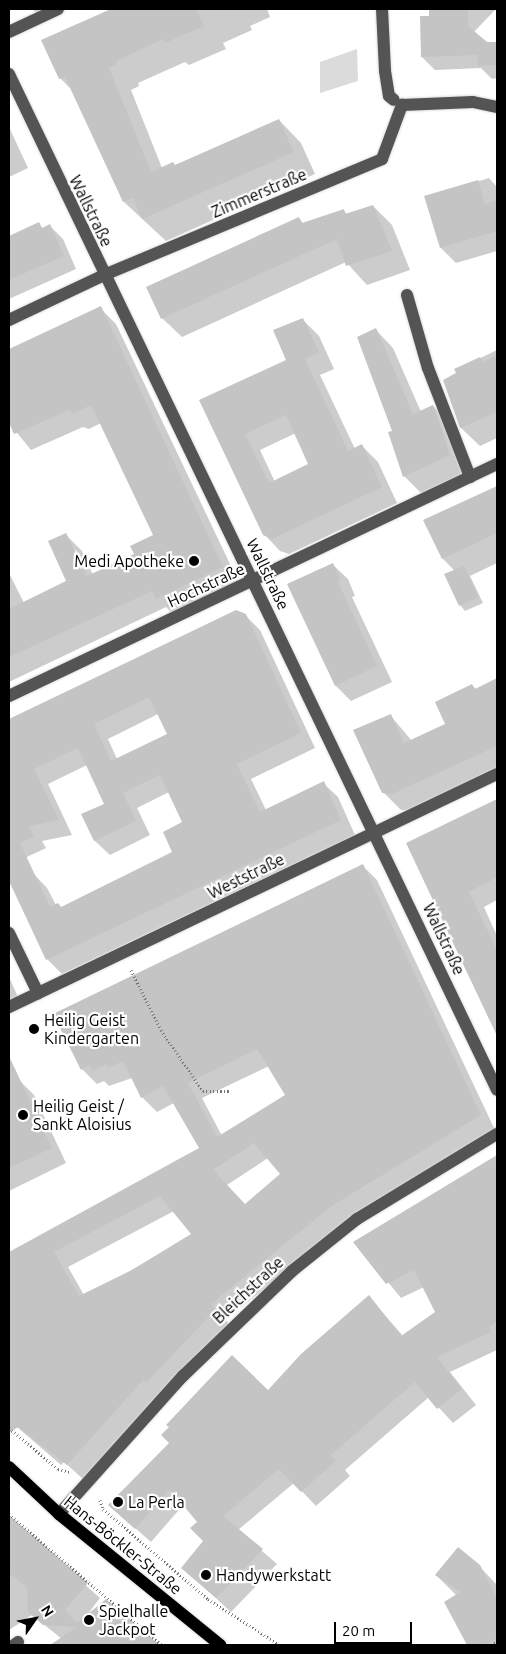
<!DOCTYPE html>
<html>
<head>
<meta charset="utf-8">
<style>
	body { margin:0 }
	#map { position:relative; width:506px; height:1654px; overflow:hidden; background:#fff; font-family:Ubuntu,sans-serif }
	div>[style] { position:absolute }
	.green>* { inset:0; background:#dbdbdb }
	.shadow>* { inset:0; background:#0003 }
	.building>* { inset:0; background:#c4c4c4 }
	.path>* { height:3px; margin-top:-1.5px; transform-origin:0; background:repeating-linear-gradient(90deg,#767676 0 1px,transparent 0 3.5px) }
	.roads { filter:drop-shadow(0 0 1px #dbdbdb) drop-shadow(0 0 1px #dbdbdb) }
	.minor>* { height:12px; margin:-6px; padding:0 6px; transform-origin:6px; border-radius:6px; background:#545454 }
	.major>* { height:12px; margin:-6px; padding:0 6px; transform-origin:6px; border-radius:6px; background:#000 }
	.dots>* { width:14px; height:14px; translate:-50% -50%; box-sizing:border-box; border:2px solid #fff; border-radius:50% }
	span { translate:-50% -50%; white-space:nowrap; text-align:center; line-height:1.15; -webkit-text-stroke:4.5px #fff; paint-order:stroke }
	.street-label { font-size:16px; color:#000 }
	.poi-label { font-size:16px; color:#000 }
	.right { translate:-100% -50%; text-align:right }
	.left { translate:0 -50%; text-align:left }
	.frame { position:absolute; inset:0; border:10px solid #000; pointer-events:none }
	.north { position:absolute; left:10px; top:1594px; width:50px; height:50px; -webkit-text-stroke:4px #fff; paint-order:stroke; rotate:57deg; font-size:14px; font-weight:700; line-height:20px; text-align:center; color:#000 }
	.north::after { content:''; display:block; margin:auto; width:18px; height:22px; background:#000; clip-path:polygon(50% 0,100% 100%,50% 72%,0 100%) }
	.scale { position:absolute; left:334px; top:1622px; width:78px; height:22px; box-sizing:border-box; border:2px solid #000; border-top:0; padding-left:6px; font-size:15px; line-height:18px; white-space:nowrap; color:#000; -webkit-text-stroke:4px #fff; paint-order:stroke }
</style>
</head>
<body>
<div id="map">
	<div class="green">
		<i style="clip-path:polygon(357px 49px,358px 81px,320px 93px,320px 62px)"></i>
	</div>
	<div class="shadow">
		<i style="clip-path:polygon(32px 9px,63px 9px,42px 18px)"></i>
		<i style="clip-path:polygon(113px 9px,267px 9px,270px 17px,250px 26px,252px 30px,223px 43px,226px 49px,189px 65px,185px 62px,138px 83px,139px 86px,131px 90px,162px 168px,176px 166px,279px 120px,301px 143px,315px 174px,166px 241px,124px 202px,73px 91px,60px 78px,42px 41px)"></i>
		<i style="clip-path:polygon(430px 9px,496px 9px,473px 33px,486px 44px,497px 43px,497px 78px,492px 79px,481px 68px,435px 70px,422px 57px)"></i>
		<i style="clip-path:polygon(9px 127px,28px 168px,9px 177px)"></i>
		<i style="clip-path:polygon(489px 178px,497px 187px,497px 251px,456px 263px,441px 248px,426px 197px)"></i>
		<i style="clip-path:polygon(373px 206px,392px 225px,410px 270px,367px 285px,346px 262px,182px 337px,162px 318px,298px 218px,304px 224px,343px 210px,347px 214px)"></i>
		<i style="clip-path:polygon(39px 224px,43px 229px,50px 226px,63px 239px,76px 269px,9px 299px,9px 237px)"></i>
		<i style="clip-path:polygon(100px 308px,116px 324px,239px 583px,173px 614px,166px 607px,9px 682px,9px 573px,24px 603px,68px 581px,66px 535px,82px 551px,93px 575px,136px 554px,155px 536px,101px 423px,89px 429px,83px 427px,31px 450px,9px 423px,9px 350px)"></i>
		<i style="clip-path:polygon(evenodd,303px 320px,319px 336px,334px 369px,320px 375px,355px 449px,362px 446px,378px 462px,397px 503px,289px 554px,280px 551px,264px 534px,201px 400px,288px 361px,303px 320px,296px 433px,310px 465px,275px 482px,260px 450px,296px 433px)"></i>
		<i style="clip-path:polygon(376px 330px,393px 348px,421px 412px,433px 406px,451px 424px,467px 473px,422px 494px,404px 476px,390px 433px,393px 431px)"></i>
		<i style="clip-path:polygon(497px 350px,497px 438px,480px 446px,461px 428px,445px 380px,458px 374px,456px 370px)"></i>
		<i style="clip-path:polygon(497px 488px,497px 563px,470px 576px,483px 603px,465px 611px,460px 605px,455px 571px,443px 559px,425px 521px)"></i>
		<i style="clip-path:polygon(332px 564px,348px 579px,355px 596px,352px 597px,392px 682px,351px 701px,336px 686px,289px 585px)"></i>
		<i style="clip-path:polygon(evenodd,236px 611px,245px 615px,260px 630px,315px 748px,251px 779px,266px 810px,323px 783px,338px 797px,355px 835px,62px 974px,47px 959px,33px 873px,47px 888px,56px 905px,62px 908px,174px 853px,184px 823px,169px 792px,137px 808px,150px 835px,110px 855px,95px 841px,83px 815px,105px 804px,87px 765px,48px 784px,72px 835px,42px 841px,46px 848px,10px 865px,9px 721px,236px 611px,158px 714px,169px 735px,117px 759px,108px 739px,158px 714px)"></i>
		<i style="clip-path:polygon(497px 679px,497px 770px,410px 811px,401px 810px,383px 792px,390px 715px,412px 741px,447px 725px,472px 686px,476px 689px)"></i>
		<i style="clip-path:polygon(497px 801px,497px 900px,484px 907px,497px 936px,497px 1033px,408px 844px)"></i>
		<i style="clip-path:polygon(evenodd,362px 865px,377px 880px,495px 1130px,345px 1222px,226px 1320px,230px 1326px,83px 1479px,64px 1462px,61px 1465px,9px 1420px,9px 1253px,201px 1149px,174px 1103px,157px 1112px,142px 1097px,132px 1078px,109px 1086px,104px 1081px,97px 1084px,82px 1069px,362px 865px,269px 1066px,286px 1096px,222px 1136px,202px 1098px,269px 1066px,362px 865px,268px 1158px,282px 1174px,246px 1206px,227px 1185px,268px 1158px,362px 865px,174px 1211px,192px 1235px,94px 1292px,84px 1295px,68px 1267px,174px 1211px)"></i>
		<i style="clip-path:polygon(9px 977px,18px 997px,9px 1002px)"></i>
		<i style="clip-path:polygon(19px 1080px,34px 1095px,66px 1163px,9px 1191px,9px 1084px)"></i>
		<i style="clip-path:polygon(497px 1157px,497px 1350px,450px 1372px,476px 1405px,453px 1423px,429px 1397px,345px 1470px,350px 1476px,316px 1506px,294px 1483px,238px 1530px,277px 1564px,231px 1612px,183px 1568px,205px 1541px,198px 1522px,184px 1504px,151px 1542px,109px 1505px,268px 1392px,369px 1297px,403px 1336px,437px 1312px,424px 1287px,401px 1298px,355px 1242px)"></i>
		<i style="clip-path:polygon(11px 1519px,100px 1598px,84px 1619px,106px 1601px,158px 1645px,102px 1645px,90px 1640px,91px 1645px,52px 1645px,62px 1639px,32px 1615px,9px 1630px)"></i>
		<i style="clip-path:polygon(479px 1566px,497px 1585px,497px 1645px,468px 1645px,446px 1602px,457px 1596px,436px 1575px)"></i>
	</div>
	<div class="building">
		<i style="clip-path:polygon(111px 9px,196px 9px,204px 26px,165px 43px,163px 39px,116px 61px,117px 64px,109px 68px,151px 172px,173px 162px,175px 165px,279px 119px,294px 152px,142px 219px,133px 198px,123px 202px,65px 77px,59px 79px,41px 40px)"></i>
		<i style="clip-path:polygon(429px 9px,468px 9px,468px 26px,487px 42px,497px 42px,497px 65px,478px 66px,477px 55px,421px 57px,420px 16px,429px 16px)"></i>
		<i style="clip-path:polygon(478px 180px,485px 204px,497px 200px,497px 231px,440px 248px,424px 196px)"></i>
		<i style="clip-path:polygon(373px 205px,392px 251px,346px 266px,337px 239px,161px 319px,146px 287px,299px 217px,302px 223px,344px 209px,345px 214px)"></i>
		<i style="clip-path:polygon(39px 222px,42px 228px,50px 224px,64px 256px,9px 280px,9px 236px)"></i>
		<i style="clip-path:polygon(101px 306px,223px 567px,156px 599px,152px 591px,9px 657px,9px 609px,66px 581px,48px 541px,66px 533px,87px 576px,134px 554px,130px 546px,153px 535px,91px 405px,72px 414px,71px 410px,67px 411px,14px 434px,9px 423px,9px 349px)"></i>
		<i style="clip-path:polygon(evenodd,303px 318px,319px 352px,305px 359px,348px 451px,362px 444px,382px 487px,272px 539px,263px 535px,199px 400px,286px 360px,273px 330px,303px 318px,286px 415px,308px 464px,269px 483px,245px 434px,286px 415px)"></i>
		<i style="clip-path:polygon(376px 328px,413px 414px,433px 405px,450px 455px,403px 477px,388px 432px,392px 431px,357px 337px)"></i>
		<i style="clip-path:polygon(497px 355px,497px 412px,460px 428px,443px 380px,456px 373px,454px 369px,480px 357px,483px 362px)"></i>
		<i style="clip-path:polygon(497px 486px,497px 533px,442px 559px,423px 520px)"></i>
		<i style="clip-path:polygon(333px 563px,341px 580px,338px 582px,377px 666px,335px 686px,287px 584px)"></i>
		<i style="clip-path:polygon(464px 566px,478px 597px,459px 606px,444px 574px)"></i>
		<i style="clip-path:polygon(evenodd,236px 610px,246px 614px,301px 733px,237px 764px,260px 812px,324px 781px,341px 820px,46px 960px,9px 881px,9px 719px,236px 610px,149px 697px,167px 734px,111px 761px,94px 724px,149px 697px,236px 610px,78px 748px,104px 804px,81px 814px,94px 841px,136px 821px,123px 793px,160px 775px,182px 822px,163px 832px,172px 852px,61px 907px,58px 903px,50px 907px,20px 843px,34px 836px,29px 826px,59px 820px,34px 769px,78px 748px)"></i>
		<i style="clip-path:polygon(497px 678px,497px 746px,392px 794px,382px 793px,353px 730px,391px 714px,404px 743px,445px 724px,435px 702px,472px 684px,475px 689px)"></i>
		<i style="clip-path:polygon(497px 799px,497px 877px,469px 892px,497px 950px,497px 1036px,406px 843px)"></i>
		<i style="clip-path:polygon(evenodd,363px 864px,481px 1115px,330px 1207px,211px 1304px,215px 1310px,146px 1383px,143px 1380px,67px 1465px,18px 1427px,9px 1433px,9px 1252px,199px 1148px,163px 1086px,141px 1098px,123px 1061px,108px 1068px,106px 1064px,93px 1071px,89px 1065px,81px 1070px,53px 1014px,363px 864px,257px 1049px,285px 1095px,217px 1137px,188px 1083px,257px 1049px,363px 864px,254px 1143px,280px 1174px,245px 1204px,213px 1170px,254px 1143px,363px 864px,160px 1196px,191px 1234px,132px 1270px,79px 1296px,54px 1252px,160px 1196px)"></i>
		<i style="clip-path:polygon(9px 1056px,52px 1148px,9px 1168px)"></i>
		<i style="clip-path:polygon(497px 1155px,497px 1322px,489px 1327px,491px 1332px,437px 1357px,462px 1389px,437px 1409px,415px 1382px,331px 1455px,336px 1461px,301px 1492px,279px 1469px,223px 1516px,263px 1549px,216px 1598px,181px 1568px,203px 1541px,190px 1528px,197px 1522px,170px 1489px,135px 1529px,108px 1505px,169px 1443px,161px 1435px,169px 1427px,166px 1425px,232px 1355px,268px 1390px,301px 1354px,369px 1295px,401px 1336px,435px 1312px,414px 1270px,386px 1284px,353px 1242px)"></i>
		<i style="clip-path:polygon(9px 1515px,88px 1583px,65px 1610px,77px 1623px,106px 1599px,160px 1645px,50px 1645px,77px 1627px,43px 1625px,28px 1612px,27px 1588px,9px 1573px)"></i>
		<i style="clip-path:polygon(458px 1547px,480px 1565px,497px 1598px,497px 1638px,484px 1645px,467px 1645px,444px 1602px,460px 1592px,435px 1575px)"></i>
	</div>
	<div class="path">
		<i style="left:131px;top:970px;width:67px;rotate:63.4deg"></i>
		<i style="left:161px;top:1030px;width:74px;rotate:55.5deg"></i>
		<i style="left:203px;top:1091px;width:26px"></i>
		<i style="left:9px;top:1428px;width:64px;rotate:39.9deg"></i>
		<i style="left:58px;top:1469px;width:12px;rotate:14deg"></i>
		<i style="left:100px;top:1500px;width:9px;rotate:72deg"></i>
		<i style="left:103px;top:1509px;width:138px;rotate:40.6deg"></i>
		<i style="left:208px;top:1599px;width:85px;rotate:32.6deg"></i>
		<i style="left:9px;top:1514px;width:201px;rotate:40.6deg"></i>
		<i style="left:491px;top:1645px;width:7px;rotate:-27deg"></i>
	</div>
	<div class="roads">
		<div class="minor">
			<i style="left:382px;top:9px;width:62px;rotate:87.2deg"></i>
			<i style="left:385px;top:71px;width:25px;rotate:81deg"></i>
			<i style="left:389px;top:96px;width:6px;rotate:39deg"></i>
			<i style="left:9px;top:32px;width:54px;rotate:-25.1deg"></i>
			<i style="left:9px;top:74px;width:1127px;rotate:64.34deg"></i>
			<i style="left:407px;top:295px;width:76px;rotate:74deg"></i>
			<i style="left:428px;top:368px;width:117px;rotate:68.9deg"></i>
			<i style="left:9px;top:320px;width:105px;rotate:-25.3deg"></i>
			<i style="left:104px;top:275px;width:301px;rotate:-22.6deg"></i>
			<i style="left:382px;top:159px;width:58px;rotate:-69.7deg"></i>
			<i style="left:402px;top:105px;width:71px;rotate:-2.4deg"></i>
			<i style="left:473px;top:102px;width:25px;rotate:12deg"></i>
			<i style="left:9px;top:696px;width:540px;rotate:-25.43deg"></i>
			<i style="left:9px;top:933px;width:67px;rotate:64.2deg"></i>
			<i style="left:9px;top:1007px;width:541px;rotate:-25.52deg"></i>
			<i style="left:59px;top:1514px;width:186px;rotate:-48.1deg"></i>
			<i style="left:183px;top:1376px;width:151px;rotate:-43.9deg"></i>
			<i style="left:292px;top:1271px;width:83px;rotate:-38.7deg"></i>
			<i style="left:357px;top:1219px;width:164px;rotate:-31.3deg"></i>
			<i style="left:14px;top:1645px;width:5px;rotate:-37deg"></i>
		</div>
		<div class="major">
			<i style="left:9px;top:1467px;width:69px;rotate:43.2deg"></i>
			<i style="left:59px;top:1514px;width:208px;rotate:39.1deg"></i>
		</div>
	</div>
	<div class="dots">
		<i style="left:194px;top:561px;background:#000"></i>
		<i style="left:34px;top:1029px;background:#000"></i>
		<i style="left:23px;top:1115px;background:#000"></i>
		<i style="left:118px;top:1502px;background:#000"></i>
		<i style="left:206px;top:1575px;background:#000"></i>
		<i style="left:89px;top:1620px;background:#000"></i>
	</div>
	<div class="street-label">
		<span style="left:259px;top:193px;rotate:-23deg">Zimmerstraße</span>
		<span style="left:91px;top:211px;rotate:64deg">Wallstraße</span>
		<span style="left:268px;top:574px;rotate:64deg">Wallstraße</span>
		<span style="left:206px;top:585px;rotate:-25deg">Hochstraße</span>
		<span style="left:246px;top:876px;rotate:-26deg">Weststraße</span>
		<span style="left:444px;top:939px;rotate:65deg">Wallstraße</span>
		<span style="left:248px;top:1290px;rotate:-43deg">Bleichstraße</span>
		<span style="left:123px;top:1545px;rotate:39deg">Hans-Böckler-Straße</span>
	</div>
	<div class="poi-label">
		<span class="right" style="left:184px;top:561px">Medi Apotheke</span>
		<span class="left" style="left:44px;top:1029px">Heilig Geist<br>Kindergarten</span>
		<span class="left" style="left:33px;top:1115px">Heilig Geist /<br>Sankt Aloisius</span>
		<span class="left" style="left:128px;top:1502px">La Perla</span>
		<span class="left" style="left:216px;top:1575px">Handywerkstatt</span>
		<span class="left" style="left:99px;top:1620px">Spielhalle<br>Jackpot</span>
	</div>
	<div class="frame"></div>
	<div class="north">N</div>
	<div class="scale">20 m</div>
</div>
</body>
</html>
